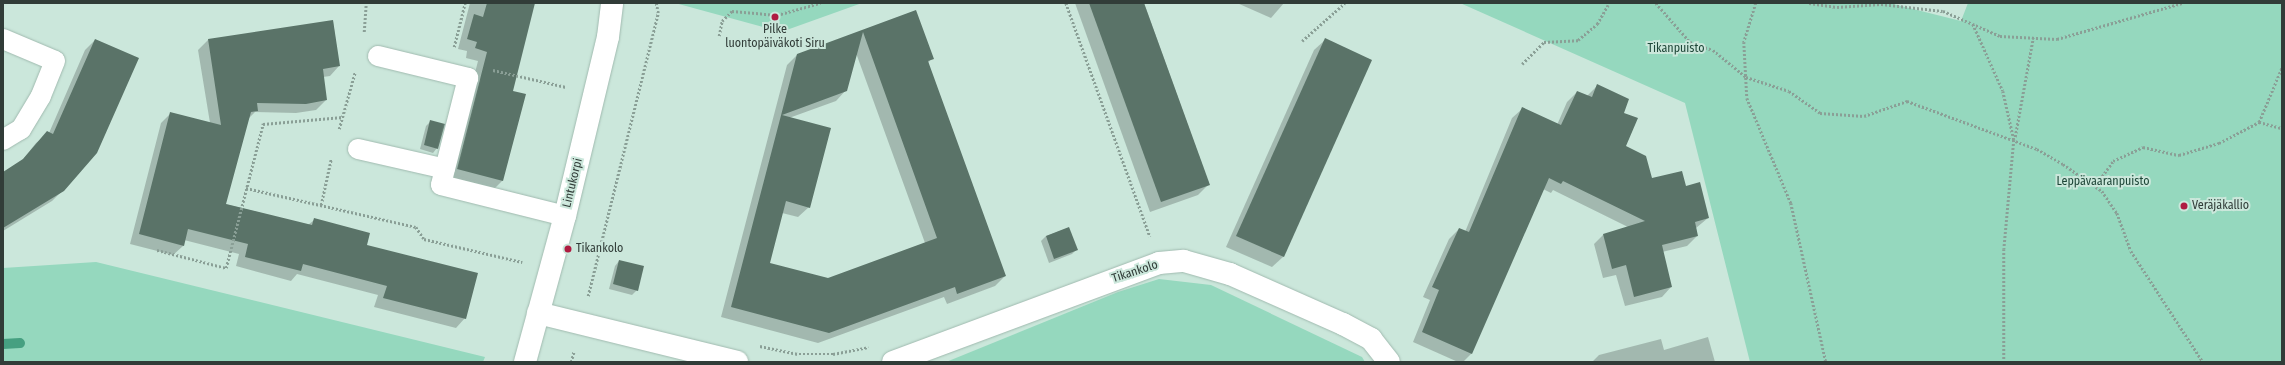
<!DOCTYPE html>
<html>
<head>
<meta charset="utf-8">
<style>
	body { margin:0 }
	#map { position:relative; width:2285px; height:365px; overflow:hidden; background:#cbe7db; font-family:"Fira Sans Condensed",sans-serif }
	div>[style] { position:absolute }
	.green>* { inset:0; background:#95d8be }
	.shadow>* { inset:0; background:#0003 }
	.stream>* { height:10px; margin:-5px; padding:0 5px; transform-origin:5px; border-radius:5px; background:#46a081 }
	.building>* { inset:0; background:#5a7368 }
	.path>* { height:2.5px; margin-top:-1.25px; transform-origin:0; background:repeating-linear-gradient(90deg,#8a9f96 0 2px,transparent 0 4px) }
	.roads { filter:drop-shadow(0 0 1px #a0baaf) drop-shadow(0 0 1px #a0baaf) }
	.service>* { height:20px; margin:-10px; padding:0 10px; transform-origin:10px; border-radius:10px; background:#fff }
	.minor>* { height:22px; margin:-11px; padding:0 11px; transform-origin:11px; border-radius:11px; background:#fff }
	.dots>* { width:11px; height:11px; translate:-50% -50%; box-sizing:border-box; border:2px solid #cbe7db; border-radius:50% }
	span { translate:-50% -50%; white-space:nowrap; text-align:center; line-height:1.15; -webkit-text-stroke:4px #cbe7db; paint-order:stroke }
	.poi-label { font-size:12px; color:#313c38 }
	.left { translate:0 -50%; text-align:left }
	.park-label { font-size:12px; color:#1e4638 }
	.street-label { font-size:12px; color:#313c38 }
	.frame { position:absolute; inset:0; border:4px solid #313c38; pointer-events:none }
</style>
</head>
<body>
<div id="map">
	<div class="green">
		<i style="clip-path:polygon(675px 3px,862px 3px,781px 32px)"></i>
		<i style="clip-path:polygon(1460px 3px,1889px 3px,1961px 21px,1968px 3px,2282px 3px,2282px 362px,1750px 362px,1685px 103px)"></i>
		<i style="clip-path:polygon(96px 262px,485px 357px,483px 362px,3px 362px,3px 268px)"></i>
		<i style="clip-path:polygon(1159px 279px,1211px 285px,1362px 357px,1365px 362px,946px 362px,1118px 292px)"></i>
	</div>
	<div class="shadow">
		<i style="clip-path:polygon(470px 3px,534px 3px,512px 92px,502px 181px,493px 190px,448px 179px,478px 61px,466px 58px,467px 51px,458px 49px)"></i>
		<i style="clip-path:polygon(1075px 3px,1144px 3px,1209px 184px,1198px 195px,1150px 212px)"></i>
		<i style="clip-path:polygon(1237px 3px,1284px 3px,1271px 18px)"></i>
		<i style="clip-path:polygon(evenodd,915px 11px,932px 58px,928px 63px,1005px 276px,995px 286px,947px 304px,944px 297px,818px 343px,721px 317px,787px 65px,797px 55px,915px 11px,856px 53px,925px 243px,828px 279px,768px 264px,782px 213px,798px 217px,809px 207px,789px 118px,836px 101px,846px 90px,856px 53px)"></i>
		<i style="clip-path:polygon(333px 21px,339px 66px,330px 76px,323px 77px,326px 100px,316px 110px,296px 113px,255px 112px,248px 119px,225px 204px,308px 225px,314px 220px,366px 246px,465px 318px,456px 328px,374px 307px,378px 295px,297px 274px,291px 281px,236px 266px,239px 254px,184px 240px,183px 246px,173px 255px,130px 244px,161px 123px,171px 113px,210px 123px,198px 50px,208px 40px)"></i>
		<i style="clip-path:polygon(95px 40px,63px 190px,52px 201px,3px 231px,3px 173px,20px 163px,36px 143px,49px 133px,85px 50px)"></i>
		<i style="clip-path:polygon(1325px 40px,1371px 60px,1283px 257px,1272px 267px,1226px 247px,1314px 50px)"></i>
		<i style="clip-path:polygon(1597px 86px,1623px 113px,1624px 147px,1651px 179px,1685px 187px,1708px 218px,1696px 228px,1697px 236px,1687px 246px,1662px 252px,1671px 287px,1662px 297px,1625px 306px,1616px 275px,1603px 278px,1594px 244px,1603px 235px,1628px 227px,1553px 190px,1551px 193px,1543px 189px,1471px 354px,1463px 362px,1458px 362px,1413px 342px,1430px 300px,1423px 297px,1449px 239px,1459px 229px,1465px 232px,1512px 118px,1522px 109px,1557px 125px,1567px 102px,1577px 92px,1587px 96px)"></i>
		<i style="clip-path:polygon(431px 121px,437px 148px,433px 153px,420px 149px,426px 126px)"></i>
		<i style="clip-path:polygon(1068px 228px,1076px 250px,1072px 254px,1049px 263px,1041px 241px,1046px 236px)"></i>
		<i style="clip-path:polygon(619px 261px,637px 290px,632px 295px,609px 289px,615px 266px)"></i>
		<i style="clip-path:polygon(1708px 337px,1715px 362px,1592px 362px,1599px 355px,1661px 339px,1664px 350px)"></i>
	</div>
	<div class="stream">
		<i style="left:3px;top:344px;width:17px;rotate:-3deg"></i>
	</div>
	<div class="building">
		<i style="clip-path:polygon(487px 3px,535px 3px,513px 91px,526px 94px,503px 181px,457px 169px,487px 52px,475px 48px,477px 42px,467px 39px,474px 14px,483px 17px)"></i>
		<i style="clip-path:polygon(1089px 3px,1144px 3px,1210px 185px,1161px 202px)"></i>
		<i style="clip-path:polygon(evenodd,916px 10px,934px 59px,928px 61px,1006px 276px,957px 294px,955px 287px,829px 333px,731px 307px,797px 54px,916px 10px,863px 32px,937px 238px,828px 278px,770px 263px,786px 201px,810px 208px,831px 128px,782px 115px,847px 91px,863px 32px)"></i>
		<i style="clip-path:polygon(333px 20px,340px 66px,323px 69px,327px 100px,306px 104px,257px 103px,258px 111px,251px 112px,226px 204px,312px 225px,314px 218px,370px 233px,367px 245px,478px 273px,466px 319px,383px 298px,387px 286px,303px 264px,301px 271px,245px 257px,248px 244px,188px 229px,184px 246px,139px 234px,170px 112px,221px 125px,208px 39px)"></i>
		<i style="clip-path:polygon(1325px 38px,1372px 60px,1284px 257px,1236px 236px)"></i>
		<i style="clip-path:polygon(95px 39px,139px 58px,97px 153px,64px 191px,3px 228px,3px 172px,23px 159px,47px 131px,53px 134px)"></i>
		<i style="clip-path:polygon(1597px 84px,1629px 99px,1624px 113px,1638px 118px,1626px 146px,1646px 156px,1652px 178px,1682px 171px,1686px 186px,1700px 182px,1709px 218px,1695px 222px,1698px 236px,1662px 245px,1672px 287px,1634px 297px,1626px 265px,1612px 269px,1603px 234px,1645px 221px,1563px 181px,1561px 184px,1549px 178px,1472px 354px,1422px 332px,1439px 290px,1432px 287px,1459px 228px,1469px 232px,1522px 107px,1561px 125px,1577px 91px,1592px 97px)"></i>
		<i style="clip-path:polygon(430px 120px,445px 124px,438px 149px,424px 145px)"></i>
		<i style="clip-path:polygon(1069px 227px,1078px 250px,1054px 259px,1046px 236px)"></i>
		<i style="clip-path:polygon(619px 260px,644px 266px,638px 291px,613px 284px)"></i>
	</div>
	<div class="path">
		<i style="left:1066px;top:3px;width:248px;rotate:70.2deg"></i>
		<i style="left:1567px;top:3px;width:48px"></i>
		<i style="left:1656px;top:3px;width:52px;rotate:48.9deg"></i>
		<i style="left:1690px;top:42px;width:24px;rotate:19deg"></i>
		<i style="left:1713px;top:50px;width:43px;rotate:39.3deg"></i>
		<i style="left:1746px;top:77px;width:45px;rotate:18deg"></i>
		<i style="left:1789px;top:91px;width:38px;rotate:35deg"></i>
		<i style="left:1820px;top:113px;width:44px;rotate:3.9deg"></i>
		<i style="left:1864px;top:116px;width:46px;rotate:-19.2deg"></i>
		<i style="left:1907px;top:101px;width:139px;rotate:20.3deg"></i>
		<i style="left:2037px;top:149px;width:30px;rotate:30deg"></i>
		<i style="left:2063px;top:164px;width:47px;rotate:34.7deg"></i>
		<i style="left:2102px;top:191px;width:27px;rotate:56deg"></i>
		<i style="left:2117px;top:213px;width:40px;rotate:69.8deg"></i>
		<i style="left:2131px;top:251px;width:132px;rotate:57deg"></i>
		<i style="left:1756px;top:3px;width:41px;rotate:107.1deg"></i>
		<i style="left:1744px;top:42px;width:56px;rotate:86.9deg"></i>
		<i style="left:1747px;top:98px;width:114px;rotate:67.3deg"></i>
		<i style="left:1791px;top:203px;width:163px;rotate:77.6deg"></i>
		<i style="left:1809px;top:3px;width:28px;rotate:8deg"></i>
		<i style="left:1837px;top:7px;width:44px;rotate:-3.9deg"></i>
		<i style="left:1881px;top:4px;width:62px;rotate:6.4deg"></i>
		<i style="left:1943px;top:11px;width:62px;rotate:23.7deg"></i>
		<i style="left:2000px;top:36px;width:57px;rotate:3deg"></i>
		<i style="left:2057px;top:39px;width:130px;rotate:-16.1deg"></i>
		<i style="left:1973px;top:24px;width:73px;rotate:65.9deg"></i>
		<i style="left:2003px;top:91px;width:50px;rotate:77.3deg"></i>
		<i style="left:2014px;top:140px;width:109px;rotate:95.2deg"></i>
		<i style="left:2004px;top:249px;width:113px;rotate:90deg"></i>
		<i style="left:364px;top:32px;width:29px;rotate:-86deg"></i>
		<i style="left:719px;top:36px;width:15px;rotate:-79deg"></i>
		<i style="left:722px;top:21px;width:14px;rotate:-45deg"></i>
		<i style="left:732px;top:11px;width:45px;rotate:5.1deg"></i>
		<i style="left:777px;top:15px;width:45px;rotate:-15.6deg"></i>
		<i style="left:1302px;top:41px;width:57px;rotate:-41.5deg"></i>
		<i style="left:454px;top:47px;width:45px;rotate:-76deg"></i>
		<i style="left:1522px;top:64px;width:31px;rotate:-45deg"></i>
		<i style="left:1544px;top:42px;width:34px;rotate:-3deg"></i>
		<i style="left:1578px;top:40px;width:25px;rotate:-40deg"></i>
		<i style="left:1597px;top:24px;width:22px;rotate:-60deg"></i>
		<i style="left:493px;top:70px;width:75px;rotate:13.1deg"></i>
		<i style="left:2259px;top:122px;width:60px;rotate:-67.3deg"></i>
		<i style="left:339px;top:129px;width:59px;rotate:-74.3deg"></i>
		<i style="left:2015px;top:137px;width:101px;rotate:-79.7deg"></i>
		<i style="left:2095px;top:186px;width:31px;rotate:-54deg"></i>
		<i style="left:2113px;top:161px;width:33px;rotate:-25deg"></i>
		<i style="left:2143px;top:147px;width:37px;rotate:13deg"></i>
		<i style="left:2179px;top:155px;width:42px;rotate:-16.7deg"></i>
		<i style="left:2219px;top:143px;width:45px;rotate:-27.7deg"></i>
		<i style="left:2259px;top:122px;width:24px;rotate:15deg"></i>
		<i style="left:246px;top:188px;width:174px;rotate:12.9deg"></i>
		<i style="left:416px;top:227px;width:14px;rotate:56deg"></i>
		<i style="left:424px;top:239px;width:101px;rotate:13.2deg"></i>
		<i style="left:321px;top:205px;width:47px;rotate:-77.7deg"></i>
		<i style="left:157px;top:250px;width:71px;rotate:14.6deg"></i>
		<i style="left:226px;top:268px;width:149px;rotate:-75.6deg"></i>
		<i style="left:263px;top:124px;width:80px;rotate:-5deg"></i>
		<i style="left:588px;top:296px;width:292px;rotate:-76.1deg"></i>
		<i style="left:658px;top:13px;width:10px;rotate:-101deg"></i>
		<i style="left:760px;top:346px;width:40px;rotate:12deg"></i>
		<i style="left:799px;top:354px;width:34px"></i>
		<i style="left:833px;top:354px;width:36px;rotate:-11deg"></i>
		<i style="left:571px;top:362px;width:11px;rotate:-75deg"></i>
	</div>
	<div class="roads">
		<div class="service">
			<i style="left:3px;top:39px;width:56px;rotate:22.9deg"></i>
			<i style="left:55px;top:61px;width:38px;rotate:112deg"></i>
			<i style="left:41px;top:96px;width:39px;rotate:121deg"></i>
			<i style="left:21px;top:129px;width:21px;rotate:149deg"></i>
			<i style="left:378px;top:56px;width:93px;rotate:13.7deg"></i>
			<i style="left:468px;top:78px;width:110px;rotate:104.2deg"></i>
			<i style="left:441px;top:185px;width:128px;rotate:14deg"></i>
			<i style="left:358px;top:149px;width:89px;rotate:12.9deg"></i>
		</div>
		<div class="minor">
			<i style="left:538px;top:313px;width:205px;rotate:13.8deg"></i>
			<i style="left:525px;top:362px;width:151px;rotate:-74.7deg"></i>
			<i style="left:565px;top:216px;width:184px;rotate:-76.5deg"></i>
			<i style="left:608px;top:37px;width:34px;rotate:-83deg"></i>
			<i style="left:893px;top:362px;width:284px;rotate:-20.4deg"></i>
			<i style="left:1159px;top:263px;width:25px;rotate:-5deg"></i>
			<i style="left:1184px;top:261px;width:48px;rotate:15.8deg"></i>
			<i style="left:1230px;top:274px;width:124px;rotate:23.9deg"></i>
			<i style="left:1343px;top:324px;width:32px;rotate:28deg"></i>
			<i style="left:1371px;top:339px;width:29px;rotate:52deg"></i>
		</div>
	</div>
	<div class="dots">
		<i style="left:775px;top:17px;background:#af1b41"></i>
		<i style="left:2184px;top:206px;background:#af1b41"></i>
		<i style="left:568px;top:249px;background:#af1b41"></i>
	</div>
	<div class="poi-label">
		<span style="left:775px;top:37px">Pilke<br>luontopäiväkoti Siru</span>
		<span class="left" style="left:2192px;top:206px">Veräjäkallio</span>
		<span class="left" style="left:576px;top:249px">Tikankolo</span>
	</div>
	<div class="park-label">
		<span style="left:1676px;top:49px">Tikanpuisto</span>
		<span style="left:2103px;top:182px">Leppävaaranpuisto</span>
	</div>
	<div class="street-label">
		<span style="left:573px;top:183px;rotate:-76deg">Lintukorpi</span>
		<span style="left:1135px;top:272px;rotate:-18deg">Tikankolo</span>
	</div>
	<div class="frame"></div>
</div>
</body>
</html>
